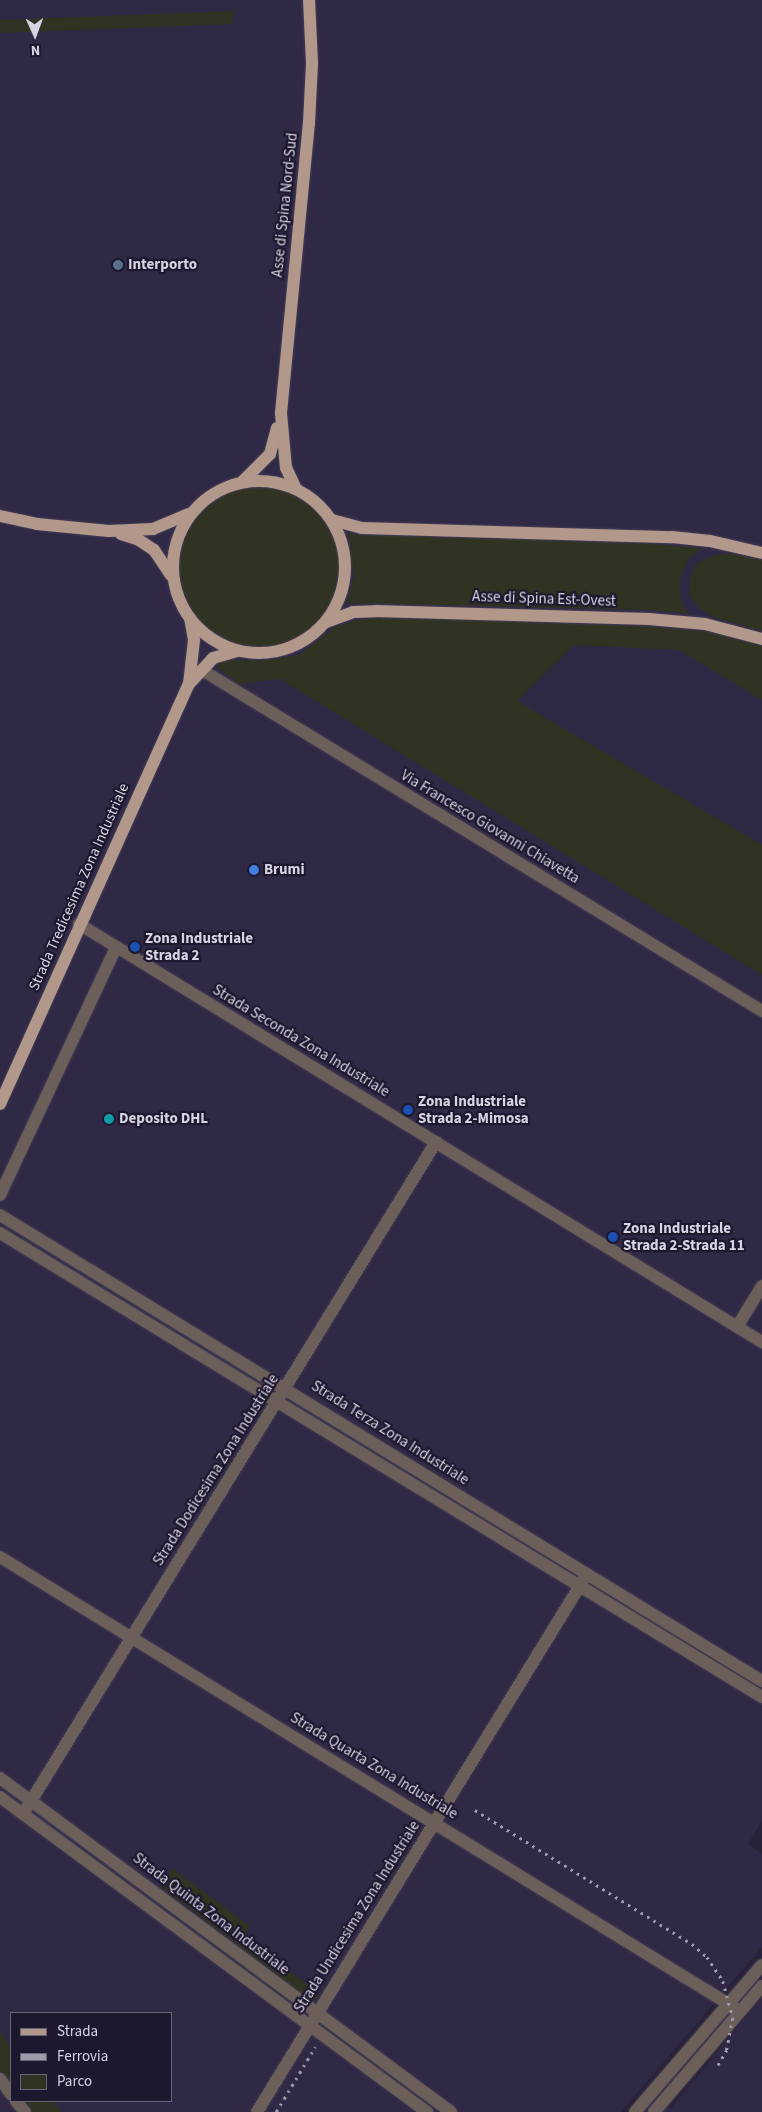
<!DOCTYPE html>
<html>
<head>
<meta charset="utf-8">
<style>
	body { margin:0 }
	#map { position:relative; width:762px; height:2112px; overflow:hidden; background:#282239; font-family:"Source Sans 3",sans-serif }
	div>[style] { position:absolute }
	.built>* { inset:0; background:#302946 }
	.green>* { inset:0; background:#303321 }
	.round { border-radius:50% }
	.roads { filter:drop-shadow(0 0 1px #443e54) drop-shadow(0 0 1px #443e54) }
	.minor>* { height:12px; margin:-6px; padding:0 6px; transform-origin:6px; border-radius:6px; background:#6c5f59 }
	.major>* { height:12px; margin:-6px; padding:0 6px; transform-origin:6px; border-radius:6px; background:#b2978b }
	.major>.ring { margin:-6px; padding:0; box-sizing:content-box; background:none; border:12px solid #b2978b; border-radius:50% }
	.rail>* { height:2.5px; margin-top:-1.25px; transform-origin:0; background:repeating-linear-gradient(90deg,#9f9bad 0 2.5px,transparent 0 7.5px) }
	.dots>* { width:14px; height:14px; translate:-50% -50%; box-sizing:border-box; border:2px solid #1e182f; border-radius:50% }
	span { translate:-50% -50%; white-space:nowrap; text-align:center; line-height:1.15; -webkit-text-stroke:4.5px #1e182f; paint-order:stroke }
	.street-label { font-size:15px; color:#d6d3e2 }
	.poi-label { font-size:15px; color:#d6d3e2; font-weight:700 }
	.left { translate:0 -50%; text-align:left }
	.legend { position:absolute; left:10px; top:2012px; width:162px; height:90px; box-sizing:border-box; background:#1e182f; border:1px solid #686377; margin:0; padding:6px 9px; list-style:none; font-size:15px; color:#d6d3e2 }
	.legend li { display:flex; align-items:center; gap:10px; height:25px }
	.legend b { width:25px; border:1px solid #686377 }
	.north { position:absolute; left:10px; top:10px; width:50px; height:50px; -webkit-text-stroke:4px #1e182f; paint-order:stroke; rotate:178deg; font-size:14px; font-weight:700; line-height:20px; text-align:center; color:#d6d3e2 }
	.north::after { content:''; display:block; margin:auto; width:18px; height:22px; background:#d6d3e2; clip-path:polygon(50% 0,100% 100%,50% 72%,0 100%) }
</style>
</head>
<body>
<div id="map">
	<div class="built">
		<i style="clip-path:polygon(evenodd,0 0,762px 0,762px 1820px,748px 1844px,762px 1854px,762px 1947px,621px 2112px,0 2112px,0 0,11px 2013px,171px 2013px,171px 2101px,11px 2101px,11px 2013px)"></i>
		<i style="clip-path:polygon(762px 1998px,762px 2112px,662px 2112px,667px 2106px,670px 2109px)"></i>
	</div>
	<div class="green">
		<i style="clip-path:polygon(234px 11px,233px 24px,0 33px,0 20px)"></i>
		<i class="round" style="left:180px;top:487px;width:160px;height:160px"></i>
		<i style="clip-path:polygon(348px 534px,652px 544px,702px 548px,689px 558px,679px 580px,682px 604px,689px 614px,653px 610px,347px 603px,354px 576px)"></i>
		<i style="clip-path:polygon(729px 553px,762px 560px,762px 631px,714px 617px,700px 609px,689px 595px,691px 573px,697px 564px,709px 557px)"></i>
		<i style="clip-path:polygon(370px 617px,649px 626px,709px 632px,762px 646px,762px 700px,679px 650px,574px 645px,517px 701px,762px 845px,762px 975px,280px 679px,238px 684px,217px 667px,219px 662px,227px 660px,258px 661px,299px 655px,336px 626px)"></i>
		<i style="clip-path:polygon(172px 1868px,250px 1926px,243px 1938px,317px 1991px,319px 1998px,310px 2000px,161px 1887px)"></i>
		<i style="clip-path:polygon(0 2032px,11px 2047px,11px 2085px,0 2071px)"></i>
		<i style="clip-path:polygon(24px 2101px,53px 2101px,61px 2112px,32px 2112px)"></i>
	</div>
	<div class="roads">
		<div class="minor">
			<i style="left:202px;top:670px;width:656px;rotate:31.34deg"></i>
			<i style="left:79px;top:924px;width:801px;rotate:31.47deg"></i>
			<i style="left:0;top:1195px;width:274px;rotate:-64.9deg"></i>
			<i style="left:0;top:1215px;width:893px;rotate:31.45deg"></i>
			<i style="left:0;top:1233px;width:892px;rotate:31.34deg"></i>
			<i style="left:737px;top:1327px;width:48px;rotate:-58.6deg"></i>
			<i style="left:0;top:1557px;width:868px;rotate:31.53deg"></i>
			<i style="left:0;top:1778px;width:561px;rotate:36.52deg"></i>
			<i style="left:0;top:1797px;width:531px;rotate:36.42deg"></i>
			<i style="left:23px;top:1814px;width:789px;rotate:-58.43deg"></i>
			<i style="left:0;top:2079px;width:19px;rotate:54deg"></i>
			<i style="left:16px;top:2101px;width:14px;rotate:51deg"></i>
			<i style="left:257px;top:2112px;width:625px;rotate:-58.47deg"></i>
			<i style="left:635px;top:2112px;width:194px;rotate:-49.2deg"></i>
			<i style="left:654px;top:2112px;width:166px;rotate:-49.4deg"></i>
		</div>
		<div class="major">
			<i class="ring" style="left:173px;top:481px;width:160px;height:160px"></i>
			<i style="left:243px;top:481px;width:38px;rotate:-45deg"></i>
			<i style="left:270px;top:454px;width:27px;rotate:-75deg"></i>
			<i style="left:296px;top:489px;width:23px;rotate:-115deg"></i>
			<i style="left:286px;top:468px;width:55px;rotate:-95.2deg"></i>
			<i style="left:281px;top:413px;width:291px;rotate:-84.5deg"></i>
			<i style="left:309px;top:123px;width:60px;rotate:-87.1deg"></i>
			<i style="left:312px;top:63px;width:63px;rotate:-92.7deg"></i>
			<i style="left:0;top:516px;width:38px;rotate:12deg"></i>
			<i style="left:37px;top:524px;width:72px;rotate:5.6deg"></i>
			<i style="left:109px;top:531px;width:44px;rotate:-2.6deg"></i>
			<i style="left:153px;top:529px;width:38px;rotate:-23deg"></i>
			<i style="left:332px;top:520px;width:31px;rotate:15deg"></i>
			<i style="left:362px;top:528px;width:310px;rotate:1.7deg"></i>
			<i style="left:672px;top:537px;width:38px;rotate:6deg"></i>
			<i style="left:710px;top:541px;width:53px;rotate:13deg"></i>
			<i style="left:121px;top:534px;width:19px;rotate:18deg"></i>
			<i style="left:139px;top:540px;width:18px;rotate:34deg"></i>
			<i style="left:154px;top:550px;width:30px;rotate:56deg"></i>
			<i style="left:326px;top:622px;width:29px;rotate:-20deg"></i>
			<i style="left:353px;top:612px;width:23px;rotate:-2deg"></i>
			<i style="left:376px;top:611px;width:273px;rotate:1.7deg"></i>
			<i style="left:649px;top:619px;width:56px;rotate:5.1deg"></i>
			<i style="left:705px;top:624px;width:59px;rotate:14.7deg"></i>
			<i style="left:189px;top:684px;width:35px;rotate:-47deg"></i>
			<i style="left:213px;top:658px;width:26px;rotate:-16deg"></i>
			<i style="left:0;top:1104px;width:461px;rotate:-65.8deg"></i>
			<i style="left:189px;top:684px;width:44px;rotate:-83.5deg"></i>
			<i style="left:194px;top:640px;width:22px;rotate:-100deg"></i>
		</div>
	</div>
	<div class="rail">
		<i style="left:475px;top:1810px;width:255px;rotate:31.7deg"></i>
		<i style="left:692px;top:1944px;width:20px;rotate:41deg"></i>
		<i style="left:707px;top:1957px;width:29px;rotate:56deg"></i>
		<i style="left:723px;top:1981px;width:38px;rotate:75deg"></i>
		<i style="left:733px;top:2018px;width:33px;rotate:101deg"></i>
		<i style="left:727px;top:2050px;width:22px;rotate:120deg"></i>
		<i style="left:276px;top:2112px;width:76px;rotate:-59deg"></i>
	</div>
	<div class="dots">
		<i style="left:118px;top:265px;background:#5c6f8a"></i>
		<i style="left:254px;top:870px;background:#3f7fe0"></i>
		<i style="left:135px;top:947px;background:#1a4fb4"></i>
		<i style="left:408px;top:1110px;background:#1a4fb4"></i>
		<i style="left:109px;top:1119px;background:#0f9aa8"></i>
		<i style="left:613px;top:1237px;background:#1a4fb4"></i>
	</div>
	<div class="street-label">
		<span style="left:285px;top:205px;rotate:-84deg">Asse di Spina Nord-Sud</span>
		<span style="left:544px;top:599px;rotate:2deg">Asse di Spina Est-Ovest</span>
		<span style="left:490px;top:827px;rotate:31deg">Via Francesco Giovanni Chiavetta</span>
		<span style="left:79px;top:887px;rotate:-66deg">Strada Tredicesima Zona Industriale</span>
		<span style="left:301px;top:1041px;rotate:31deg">Strada Seconda Zona Industriale</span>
		<span style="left:390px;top:1433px;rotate:32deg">Strada Terza Zona Industriale</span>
		<span style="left:216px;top:1470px;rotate:-58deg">Strada Dodicesima Zona Industriale</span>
		<span style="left:374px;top:1766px;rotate:31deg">Strada Quarta Zona Industriale</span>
		<span style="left:211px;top:1914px;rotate:37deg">Strada Quinta Zona Industriale</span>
		<span style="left:357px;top:1917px;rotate:-58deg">Strada Undicesima Zona Industriale</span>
	</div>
	<div class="poi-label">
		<span class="left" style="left:128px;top:265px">Interporto</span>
		<span class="left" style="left:264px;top:870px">Brumi</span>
		<span class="left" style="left:145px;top:947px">Zona Industriale<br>Strada 2</span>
		<span class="left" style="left:418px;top:1110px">Zona Industriale<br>Strada 2-Mimosa</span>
		<span class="left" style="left:119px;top:1119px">Deposito DHL</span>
		<span class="left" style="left:623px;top:1237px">Zona Industriale<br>Strada 2-Strada 11</span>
	</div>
	<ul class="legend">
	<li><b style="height:6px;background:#b2978b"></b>Strada</li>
	<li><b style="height:6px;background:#9f9bad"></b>Ferrovia</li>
	<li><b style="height:14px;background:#303321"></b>Parco</li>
	</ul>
	<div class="north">N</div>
</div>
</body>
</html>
